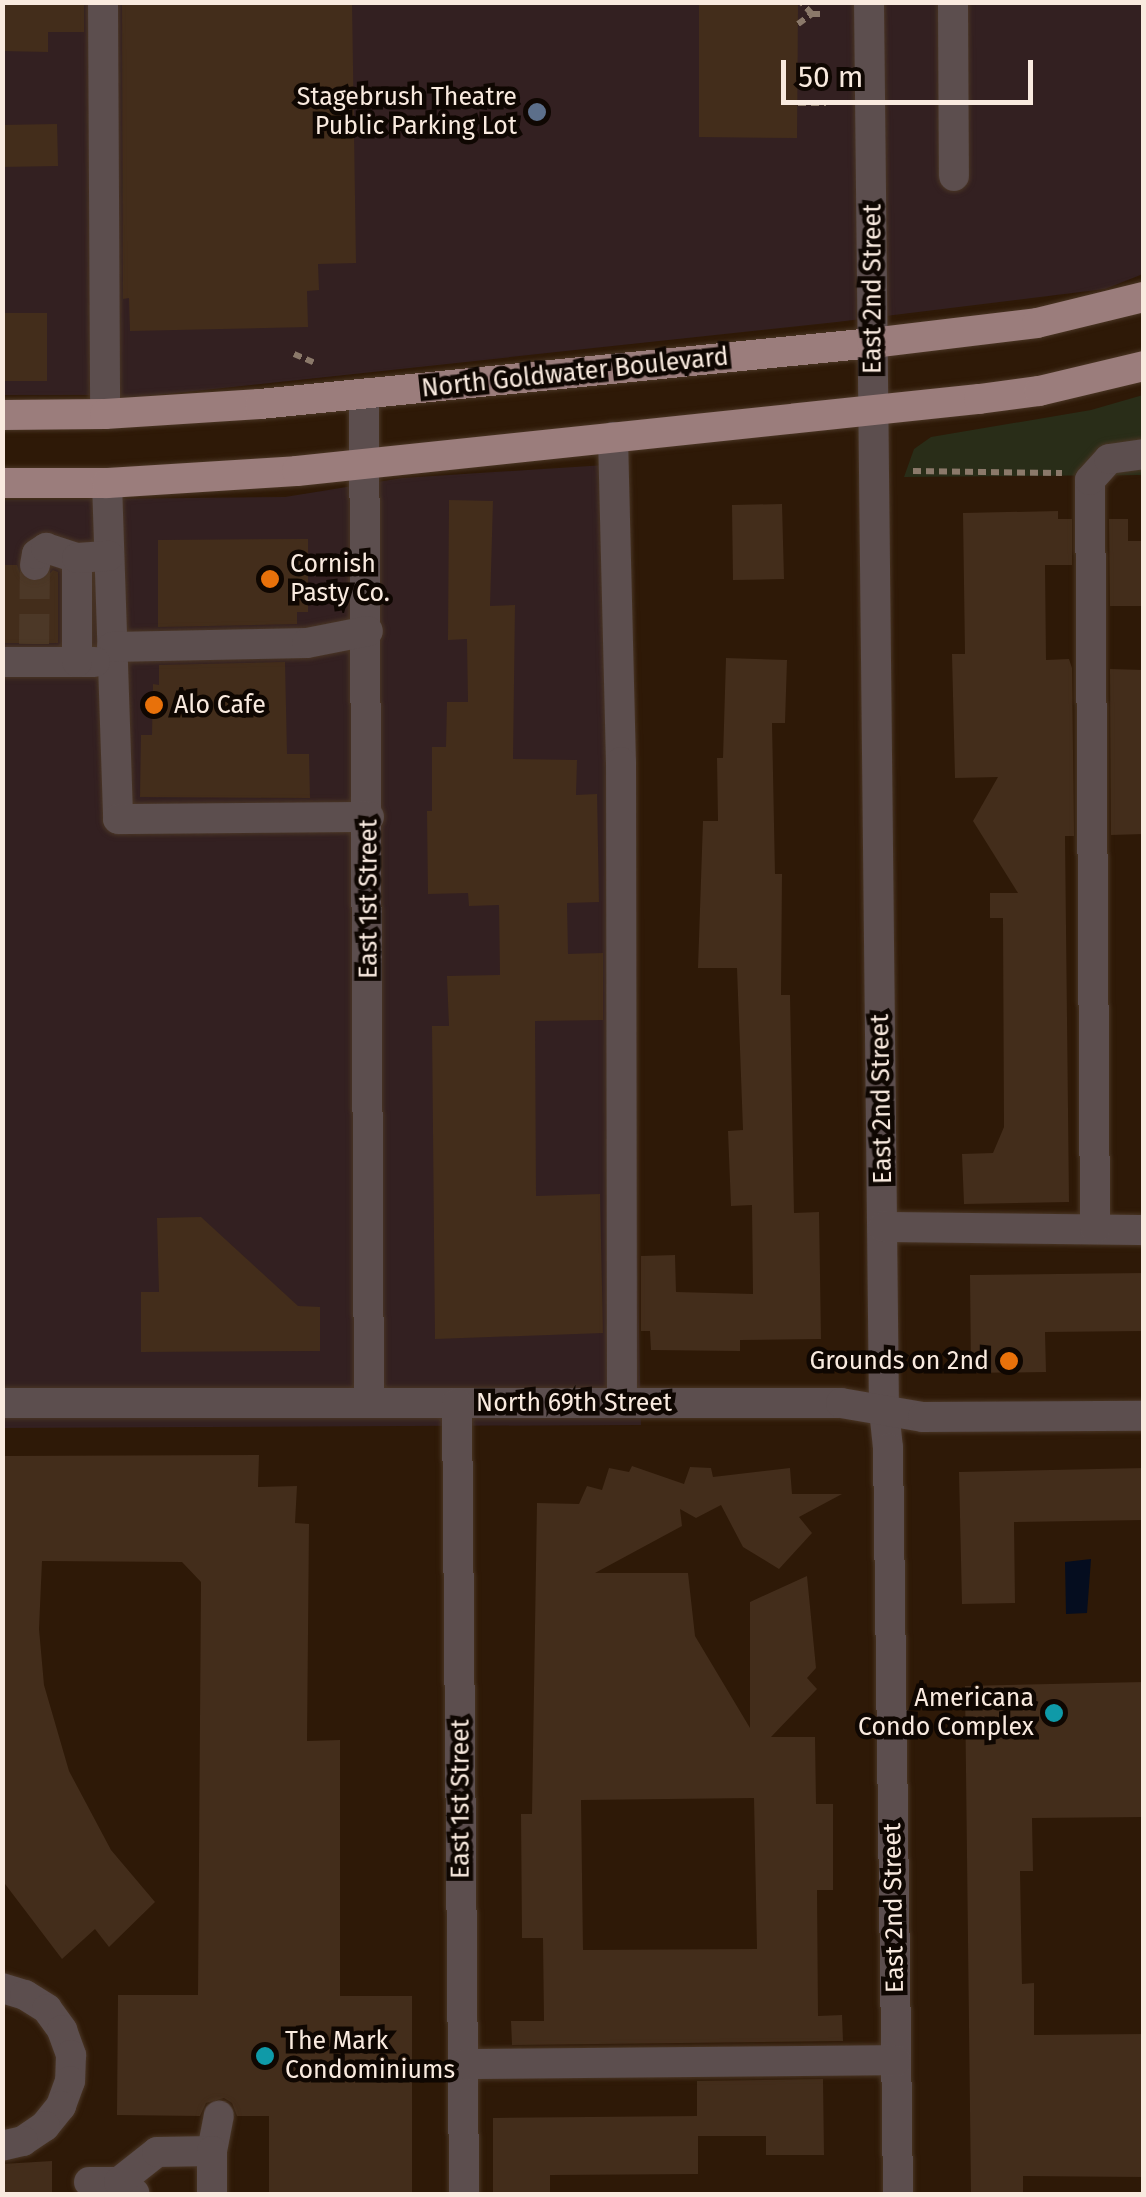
<!DOCTYPE html>
<html>
<head>
<meta charset="utf-8">
<style>
	body { margin:0 }
	#map { position:relative; width:1146px; height:2197px; overflow:hidden; background:#2e1907; font-family:"Fira Sans",sans-serif }
	div>[style] { position:absolute }
	.commercial>* { inset:0; background:#332021 }
	.green>* { inset:0; background:#292d18 }
	.water>* { inset:0; background:#050d1f }
	.building>* { inset:0; background:#432d1b }
	.minor-tunnel>* { height:30px; margin-top:-15px; transform-origin:0; background:repeating-linear-gradient(90deg,#4c3827 0 30px,transparent 0 45px) }
	.path>* { height:6px; margin-top:-3px; transform-origin:0; background:repeating-linear-gradient(90deg,#8b796a 0 8px,transparent 0 13px) }
	.roads { filter:drop-shadow(0 0 2px #4a3625) drop-shadow(0 0 2px #4a3625) }
	.minor>* { height:30px; margin:-15px; padding:0 15px; transform-origin:15px; border-radius:15px; background:#5c4e4e }
	.major>* { height:30px; margin:-15px; padding:0 15px; transform-origin:15px; border-radius:15px; background:#9b7d7c }
	.dots>* { width:28px; height:28px; translate:-50% -50%; box-sizing:border-box; border:5px solid #0f0702; border-radius:50% }
	span { translate:-50% -50%; white-space:nowrap; text-align:center; line-height:1.15; -webkit-text-stroke:9px #0f0702; paint-order:stroke }
	.poi-label { font-size:25px; color:#f9eadf }
	.right { translate:-100% -50%; text-align:right }
	.left { translate:0 -50%; text-align:left }
	.street-label { font-size:25px; color:#f9eadf }
	.frame { position:absolute; inset:0; border:5px solid #f9eadf; pointer-events:none }
	.scale { position:absolute; left:781px; top:60px; width:252px; height:45px; box-sizing:border-box; border:5px solid #f9eadf; border-top:0; padding-left:12px; font-size:30px; line-height:35px; white-space:nowrap; color:#f9eadf; -webkit-text-stroke:8px #0f0702; paint-order:stroke }
</style>
</head>
<body>
<div id="map">
	<div class="commercial">
		<i style="clip-path:polygon(3px 3px,95px 3px,100px 395px,3px 395px)"></i>
		<i style="clip-path:polygon(105px 3px,1143px 3px,1143px 274px,1105px 289px,837px 322px,111px 400px)"></i>
		<i style="clip-path:polygon(621px 464px,641px 1425px,3px 1428px,2px 500px,285px 497px,402px 478px)"></i>
	</div>
	<div class="green">
		<i style="clip-path:polygon(1143px 395px,1143px 475px,904px 477px,914px 449px,931px 437px,1091px 410px)"></i>
	</div>
	<div class="water">
		<i style="clip-path:polygon(1091px 1559px,1087px 1613px,1066px 1614px,1065px 1562px)"></i>
	</div>
	<div class="building">
		<i style="clip-path:polygon(2px 2px,84px 2px,84px 32px,48px 32px,48px 52px,2px 51px)"></i>
		<i style="clip-path:polygon(122px 2px,352px 2px,356px 263px,318px 264px,319px 290px,307px 291px,308px 327px,130px 331px,129px 298px,123px 299px)"></i>
		<i style="clip-path:polygon(699px 2px,798px 2px,797px 138px,699px 137px)"></i>
		<i style="clip-path:polygon(57px 124px,58px 166px,2px 167px,2px 125px)"></i>
		<i style="clip-path:polygon(2px 313px,47px 313px,47px 381px,2px 381px)"></i>
		<i style="clip-path:polygon(449px 500px,493px 501px,490px 606px,515px 605px,513px 759px,577px 760px,576px 795px,597px 794px,599px 902px,567px 903px,568px 954px,603px 953px,603px 1020px,535px 1021px,536px 1196px,600px 1194px,603px 1333px,435px 1339px,432px 1026px,449px 1026px,447px 976px,500px 975px,499px 905px,469px 906px,468px 893px,428px 894px,427px 811px,432px 811px,432px 747px,446px 747px,447px 702px,468px 702px,467px 639px,448px 640px)"></i>
		<i style="clip-path:polygon(782px 504px,784px 579px,733px 580px,732px 505px)"></i>
		<i style="clip-path:polygon(1058px 511px,1058px 519px,1072px 519px,1072px 565px,1045px 565px,1046px 660px,1069px 659px,1072px 668px,1074px 836px,1065px 836px,1069px 1202px,964px 1204px,962px 1154px,993px 1153px,1004px 1127px,1003px 918px,990px 918px,990px 893px,1018px 893px,973px 821px,998px 777px,955px 778px,952px 654px,965px 654px,963px 513px)"></i>
		<i style="clip-path:polygon(1109px 519px,1128px 519px,1128px 541px,1144px 541px,1144px 606px,1110px 606px)"></i>
		<i style="clip-path:polygon(308px 539px,308px 612px,297px 612px,297px 624px,158px 627px,158px 540px)"></i>
		<i style="clip-path:polygon(2px 565px,17px 565px,22px 579px,33px 584px,42px 582px,53px 570px,58px 572px,58px 643px,2px 643px)"></i>
		<i style="clip-path:polygon(726px 658px,787px 660px,785px 723px,772px 723px,775px 874px,782px 874px,781px 995px,790px 995px,794px 1213px,819px 1212px,821px 1339px,740px 1340px,740px 1351px,651px 1350px,650px 1331px,641px 1331px,641px 1256px,675px 1255px,676px 1292px,753px 1294px,752px 1205px,731px 1206px,728px 1131px,743px 1130px,737px 968px,698px 968px,703px 821px,718px 821px,717px 758px,723px 758px)"></i>
		<i style="clip-path:polygon(285px 662px,287px 754px,309px 754px,310px 798px,140px 797px,141px 735px,152px 735px,153px 684px,159px 685px,159px 665px)"></i>
		<i style="clip-path:polygon(1110px 669px,1144px 670px,1144px 834px,1111px 835px)"></i>
		<i style="clip-path:polygon(201px 1217px,298px 1306px,320px 1307px,320px 1351px,141px 1352px,141px 1292px,159px 1292px,157px 1218px)"></i>
		<i style="clip-path:polygon(1144px 1273px,1144px 1331px,1045px 1332px,1046px 1372px,971px 1373px,970px 1275px)"></i>
		<i style="clip-path:polygon(259px 1455px,258px 1487px,297px 1486px,295px 1523px,309px 1524px,307px 1741px,340px 1740px,340px 1996px,412px 1996px,412px 2194px,269px 2194px,269px 2116px,237px 2116px,232px 2103px,224px 2098px,206px 2103px,200px 2116px,117px 2115px,118px 1995px,198px 1995px,201px 1582px,182px 1562px,42px 1561px,39px 1629px,44px 1685px,69px 1771px,111px 1850px,155px 1902px,109px 1947px,95px 1929px,62px 1959px,2px 1880px,2px 1456px)"></i>
		<i style="clip-path:polygon(evenodd,632px 1466px,684px 1484px,690px 1467px,711px 1468px,713px 1477px,790px 1468px,792px 1494px,842px 1494px,799px 1517px,812px 1533px,779px 1569px,743px 1547px,721px 1505px,696px 1518px,680px 1509px,682px 1526px,595px 1573px,688px 1573px,695px 1636px,750px 1728px,750px 1602px,807px 1576px,816px 1668px,807px 1678px,817px 1689px,771px 1737px,815px 1737px,816px 1804px,833px 1804px,833px 1890px,817px 1890px,818px 2016px,842px 2015px,843px 2041px,512px 2045px,511px 2021px,544px 2021px,543px 1938px,522px 1938px,521px 1814px,532px 1814px,537px 1503px,579px 1504px,587px 1486px,602px 1490px,609px 1468px,629px 1472px,632px 1466px,754px 1798px,757px 1949px,583px 1950px,581px 1800px,754px 1798px)"></i>
		<i style="clip-path:polygon(1144px 1468px,1144px 1520px,1014px 1522px,1015px 1603px,962px 1604px,959px 1472px)"></i>
		<i style="clip-path:polygon(1144px 1682px,1144px 1817px,1032px 1818px,1033px 1871px,1020px 1871px,1022px 1984px,1034px 1983px,1034px 2035px,1144px 2034px,1144px 2177px,1023px 2176px,1023px 2194px,971px 2194px,965px 1686px)"></i>
		<i style="clip-path:polygon(823px 2079px,824px 2155px,766px 2155px,766px 2136px,698px 2136px,698px 2174px,550px 2175px,550px 2194px,493px 2194px,493px 2118px,697px 2116px,697px 2081px)"></i>
		<i style="clip-path:polygon(52px 2161px,52px 2194px,2px 2194px,2px 2164px)"></i>
	</div>
	<div class="minor-tunnel">
		<i style="left:34px;top:644px;width:79px;rotate:-89.3deg"></i>
	</div>
	<div class="path">
		<i style="left:812px;top:14px;width:12px"></i>
		<i style="left:798px;top:24px;width:17px;rotate:-36deg"></i>
		<i style="left:812px;top:14px;width:16px;rotate:-133deg"></i>
		<i style="left:798px;top:103px;width:28px"></i>
		<i style="left:294px;top:354px;width:21px;rotate:23deg"></i>
		<i style="left:913px;top:471px;width:149px;rotate:0.8deg"></i>
	</div>
	<div class="roads">
		<div class="minor">
			<i style="left:103px;top:2px;width:412px;rotate:89.7deg"></i>
			<i style="left:869px;top:2px;width:1408px;rotate:89.39deg"></i>
			<i style="left:884px;top:1410px;width:38px;rotate:84deg"></i>
			<i style="left:888px;top:1448px;width:746px;rotate:89.23deg"></i>
			<i style="left:953px;top:4px;width:172px;rotate:89.7deg"></i>
			<i style="left:364px;top:394px;width:1009px;rotate:89.72deg"></i>
			<i style="left:613px;top:437px;width:325px;rotate:88.6deg"></i>
			<i style="left:621px;top:762px;width:641px;rotate:89.91deg"></i>
			<i style="left:107px;top:483px;width:336px;rotate:88.1deg"></i>
			<i style="left:118px;top:819px;width:251px;rotate:-0.5deg"></i>
			<i style="left:35px;top:565px;width:11px;rotate:-80deg"></i>
			<i style="left:37px;top:554px;width:11px;rotate:-34deg"></i>
			<i style="left:46px;top:548px;width:33px;rotate:18deg"></i>
			<i style="left:112px;top:647px;width:195px;rotate:-1.2deg"></i>
			<i style="left:307px;top:643px;width:62px;rotate:-11.1deg"></i>
			<i style="left:2px;top:662px;width:93px"></i>
			<i style="left:77px;top:662px;width:104px;rotate:-90deg"></i>
			<i style="left:77px;top:558px;width:32px;rotate:-4deg"></i>
			<i style="left:883px;top:1227px;width:261px;rotate:0.7deg"></i>
			<i style="left:1095px;top:1229px;width:749px;rotate:-90.38deg"></i>
			<i style="left:1090px;top:480px;width:28px;rotate:-48deg"></i>
			<i style="left:1109px;top:459px;width:35px;rotate:-8deg"></i>
			<i style="left:2px;top:1403px;width:839px"></i>
			<i style="left:841px;top:1403px;width:83px;rotate:9.7deg"></i>
			<i style="left:923px;top:1417px;width:221px;rotate:-0.3deg"></i>
			<i style="left:457px;top:1403px;width:791px;rotate:89.49deg"></i>
			<i style="left:2px;top:1988px;width:24px;rotate:17deg"></i>
			<i style="left:25px;top:1995px;width:26px;rotate:32deg"></i>
			<i style="left:47px;top:2009px;width:26px;rotate:54deg"></i>
			<i style="left:62px;top:2030px;width:27px;rotate:70deg"></i>
			<i style="left:71px;top:2055px;width:26px;rotate:92deg"></i>
			<i style="left:70px;top:2081px;width:27px;rotate:110deg"></i>
			<i style="left:61px;top:2106px;width:26px;rotate:129deg"></i>
			<i style="left:45px;top:2126px;width:27px;rotate:146deg"></i>
			<i style="left:23px;top:2141px;width:22px;rotate:167deg"></i>
			<i style="left:463px;top:2064px;width:433px;rotate:-0.5deg"></i>
			<i style="left:212px;top:2151px;width:36px;rotate:-79deg"></i>
			<i style="left:89px;top:2182px;width:30px"></i>
			<i style="left:119px;top:2182px;width:19px;rotate:36deg"></i>
			<i style="left:119px;top:2182px;width:48px;rotate:-38.3deg"></i>
			<i style="left:157px;top:2152px;width:55px;rotate:-1deg"></i>
			<i style="left:212px;top:2151px;width:43px;rotate:90deg"></i>
		</div>
		<div class="major">
			<i style="left:2px;top:415px;width:103px;rotate:-0.6deg"></i>
			<i style="left:105px;top:414px;width:155px;rotate:-3.7deg"></i>
			<i style="left:260px;top:404px;width:615px;rotate:-5.69deg"></i>
			<i style="left:872px;top:343px;width:166px;rotate:-6.9deg"></i>
			<i style="left:1037px;top:323px;width:110px;rotate:-13.7deg"></i>
			<i style="left:2px;top:483px;width:105px"></i>
			<i style="left:107px;top:483px;width:190px;rotate:-3.6deg"></i>
			<i style="left:297px;top:471px;width:686px;rotate:-6.03deg"></i>
			<i style="left:979px;top:399px;width:61px;rotate:-7.6deg"></i>
			<i style="left:1039px;top:391px;width:108px;rotate:-13.4deg"></i>
		</div>
	</div>
	<div class="dots">
		<i style="left:537px;top:112px;background:#5c6f8a"></i>
		<i style="left:270px;top:579px;background:#e8710a"></i>
		<i style="left:154px;top:705px;background:#e8710a"></i>
		<i style="left:1009px;top:1361px;background:#e8710a"></i>
		<i style="left:1054px;top:1713px;background:#0f9aa8"></i>
		<i style="left:265px;top:2056px;background:#0f9aa8"></i>
	</div>
	<div class="poi-label">
		<span class="right" style="left:517px;top:112px">Stagebrush Theatre<br>Public Parking Lot</span>
		<span class="left" style="left:290px;top:579px">Cornish<br>Pasty Co.</span>
		<span class="left" style="left:174px;top:705px">Alo Cafe</span>
		<span class="right" style="left:989px;top:1361px">Grounds on 2nd</span>
		<span class="right" style="left:1034px;top:1713px">Americana<br>Condo Complex</span>
		<span class="left" style="left:285px;top:2056px">The Mark<br>Condominiums</span>
	</div>
	<div class="street-label">
		<span style="left:873px;top:289px;rotate:-90deg">East 2nd Street</span>
		<span style="left:575px;top:373px;rotate:-6deg">North Goldwater Boulevard</span>
		<span style="left:369px;top:899px;rotate:-90deg">East 1st Street</span>
		<span style="left:882px;top:1099px;rotate:-91deg">East 2nd Street</span>
		<span style="left:574px;top:1403px">North 69th Street</span>
		<span style="left:461px;top:1799px;rotate:-90deg">East 1st Street</span>
		<span style="left:894px;top:1908px;rotate:-91deg">East 2nd Street</span>
	</div>
	<div class="frame"></div>
	<div class="scale">50 m</div>
</div>
</body>
</html>
